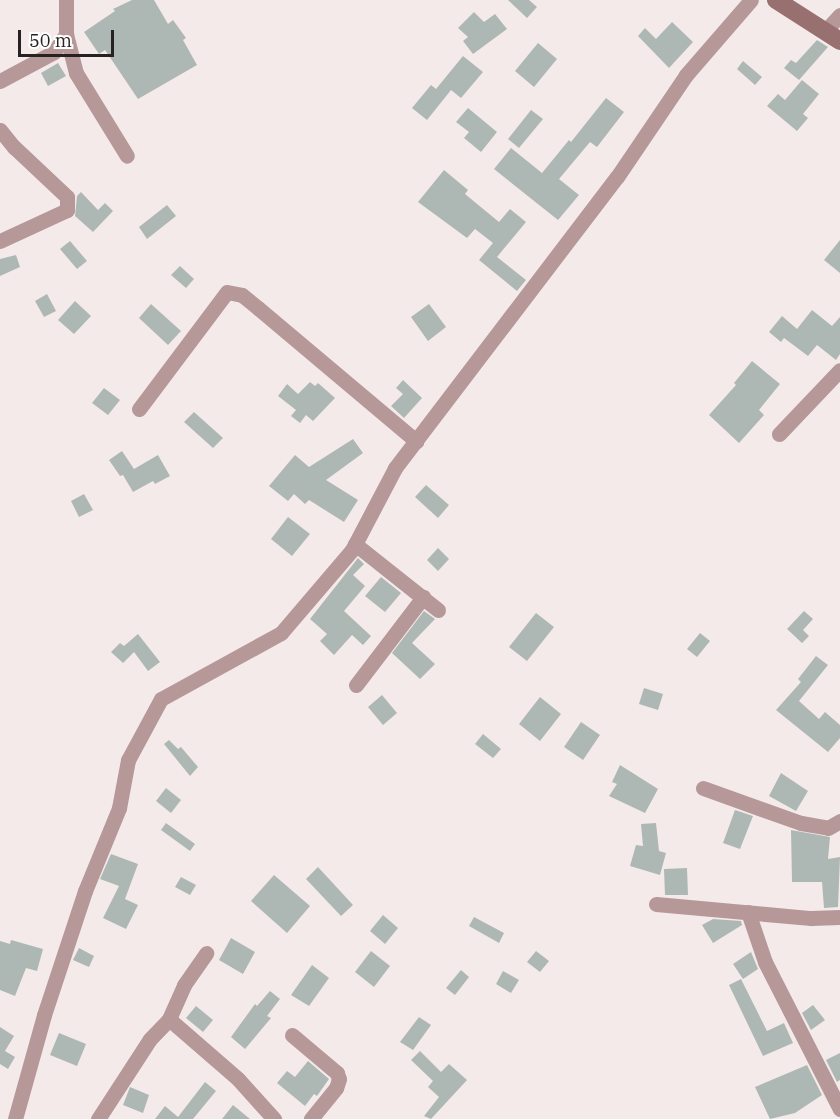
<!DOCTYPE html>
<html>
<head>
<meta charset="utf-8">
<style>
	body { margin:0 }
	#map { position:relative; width:840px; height:1119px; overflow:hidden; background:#f5eaea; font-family:"IBM Plex Serif",serif }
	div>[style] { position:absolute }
	.building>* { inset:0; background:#adb8b5 }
	.street>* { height:15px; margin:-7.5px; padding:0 7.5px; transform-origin:7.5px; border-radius:7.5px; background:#b69899 }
	.secondary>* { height:18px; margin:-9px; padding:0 9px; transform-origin:9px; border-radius:9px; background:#997070 }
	span { translate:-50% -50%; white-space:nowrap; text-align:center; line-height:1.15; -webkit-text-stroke:5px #fff; paint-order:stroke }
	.scale { position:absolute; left:18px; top:30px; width:96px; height:27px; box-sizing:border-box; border:3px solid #262222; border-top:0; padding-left:8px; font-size:18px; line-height:21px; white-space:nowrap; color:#262222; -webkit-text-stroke:4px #fff; paint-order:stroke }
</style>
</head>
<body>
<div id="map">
	<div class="building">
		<i style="clip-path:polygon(132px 0,154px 0,168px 24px,173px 20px,186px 38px,183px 40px,197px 65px,138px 99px,105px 50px,99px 54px,84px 32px,115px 11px,113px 9px)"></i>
		<i style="clip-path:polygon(508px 0,529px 0,537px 7px,527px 18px)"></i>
		<i style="clip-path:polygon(474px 12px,484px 22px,495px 14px,507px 29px,473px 54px,463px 41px,468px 37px,458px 28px)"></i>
		<i style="clip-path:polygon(672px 22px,693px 42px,669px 68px,638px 36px,645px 28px,656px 39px)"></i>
		<i style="clip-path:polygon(817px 40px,828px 47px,799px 80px,784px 68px,791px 60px,796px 63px)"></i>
		<i style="clip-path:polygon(538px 43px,557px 59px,534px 87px,515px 71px)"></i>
		<i style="clip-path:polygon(463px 56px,483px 72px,461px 98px,451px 90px,427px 120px,412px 108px,431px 85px,436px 89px)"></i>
		<i style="clip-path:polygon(743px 61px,762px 77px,755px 85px,737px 69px)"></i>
		<i style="clip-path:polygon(58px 63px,66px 76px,48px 86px,41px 73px)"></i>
		<i style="clip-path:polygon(802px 80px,819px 94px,803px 114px,808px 118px,797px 131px,767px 106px,778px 94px,785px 100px)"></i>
		<i style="clip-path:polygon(606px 98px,624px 112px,597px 147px,590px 142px,559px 179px,579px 195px,558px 220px,494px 169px,511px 148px,542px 173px,569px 140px,571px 142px)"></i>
		<i style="clip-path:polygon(468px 108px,497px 132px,481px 152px,464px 138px,469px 132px,456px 122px)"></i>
		<i style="clip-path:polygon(531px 110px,543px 119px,519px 148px,508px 139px)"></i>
		<i style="clip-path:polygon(444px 170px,468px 190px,465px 194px,499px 222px,510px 209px,526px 222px,497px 257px,526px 280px,517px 291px,479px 260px,493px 243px,475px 229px,467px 238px,418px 202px)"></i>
		<i style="clip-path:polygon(81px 192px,98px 210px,105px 203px,113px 211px,93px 232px,75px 216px,77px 196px)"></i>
		<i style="clip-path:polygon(167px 205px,176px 216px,147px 239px,139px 227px)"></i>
		<i style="clip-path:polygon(840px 240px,840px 273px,824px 260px)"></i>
		<i style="clip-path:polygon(70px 241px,87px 261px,77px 269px,60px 249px)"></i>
		<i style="clip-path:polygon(16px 255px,20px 267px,0 276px,0 259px)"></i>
		<i style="clip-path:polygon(180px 266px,194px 279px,186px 288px,171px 275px)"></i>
		<i style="clip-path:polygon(47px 294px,56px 311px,44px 317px,35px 301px)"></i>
		<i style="clip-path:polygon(75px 301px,91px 316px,74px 334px,58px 320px)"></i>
		<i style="clip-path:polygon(151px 304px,181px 331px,168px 345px,139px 318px)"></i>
		<i style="clip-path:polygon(429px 304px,446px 327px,428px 341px,411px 317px)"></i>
		<i style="clip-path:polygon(812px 310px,832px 326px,840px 317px,840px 354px,836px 360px,817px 345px,808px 356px,784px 338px,781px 342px,769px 332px,782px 316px,797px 329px)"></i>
		<i style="clip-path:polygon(752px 361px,780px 384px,759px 410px,764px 415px,739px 443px,709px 415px,736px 385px,734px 383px)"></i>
		<i style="clip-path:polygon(403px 380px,422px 398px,404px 418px,391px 406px,403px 394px,396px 388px)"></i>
		<i style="clip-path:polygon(310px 382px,315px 386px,318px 383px,335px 398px,313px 421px,306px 415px,300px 423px,291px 416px,296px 410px,278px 396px,287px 384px,298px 394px)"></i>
		<i style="clip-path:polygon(104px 388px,120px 400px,108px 415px,92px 403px)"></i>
		<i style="clip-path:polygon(194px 412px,223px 438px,213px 448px,184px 422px)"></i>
		<i style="clip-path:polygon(353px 439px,363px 453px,326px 480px,358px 500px,344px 522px,309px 500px,305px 504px,294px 494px,288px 501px,269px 486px,295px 455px,309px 467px)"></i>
		<i style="clip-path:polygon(122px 451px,134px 469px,158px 455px,170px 476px,155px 484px,153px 481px,133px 492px,123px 475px,120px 476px,109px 460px)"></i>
		<i style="clip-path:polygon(426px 485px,449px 505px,438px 518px,415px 497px)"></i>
		<i style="clip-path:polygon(84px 494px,93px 510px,79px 517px,71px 501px)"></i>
		<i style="clip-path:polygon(288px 517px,310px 534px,292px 556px,271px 539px)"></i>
		<i style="clip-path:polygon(438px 548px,449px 559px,438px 571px,427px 560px)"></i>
		<i style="clip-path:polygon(358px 558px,364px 564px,353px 575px,365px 586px,344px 611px,371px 636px,363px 645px,352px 635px,334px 655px,320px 641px,327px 634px,310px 619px)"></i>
		<i style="clip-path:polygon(381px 577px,401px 593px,385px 612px,365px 596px)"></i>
		<i style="clip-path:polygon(424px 611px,435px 619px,412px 643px,435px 664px,420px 679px,392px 653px)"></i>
		<i style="clip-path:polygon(804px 611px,813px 619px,803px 630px,809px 636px,802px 643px,787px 629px)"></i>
		<i style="clip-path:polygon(536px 613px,554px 627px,527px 661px,509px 647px)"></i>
		<i style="clip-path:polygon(700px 633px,710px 641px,697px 657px,687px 649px)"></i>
		<i style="clip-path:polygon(138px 634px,160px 662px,148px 671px,134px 652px,123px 663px,111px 652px,120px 643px,124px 646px)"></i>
		<i style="clip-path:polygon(816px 656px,828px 665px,799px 701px,819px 719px,825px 712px,840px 725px,840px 738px,828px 752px,776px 710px,801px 682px,798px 679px)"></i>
		<i style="clip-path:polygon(644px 688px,663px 694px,658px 710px,639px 704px)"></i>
		<i style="clip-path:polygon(382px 695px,397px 713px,383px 725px,368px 707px)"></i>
		<i style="clip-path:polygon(540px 697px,561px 714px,540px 741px,519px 724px)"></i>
		<i style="clip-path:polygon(581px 722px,600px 735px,583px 760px,564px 747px)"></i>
		<i style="clip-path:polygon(483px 734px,501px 749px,493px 758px,475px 744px)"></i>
		<i style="clip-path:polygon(169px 740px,178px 749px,181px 747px,198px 767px,190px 776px,164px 744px)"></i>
		<i style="clip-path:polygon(620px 765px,658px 789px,645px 813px,609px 796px,617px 784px,612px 782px)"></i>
		<i style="clip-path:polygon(781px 773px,808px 791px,796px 811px,769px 796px)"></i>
		<i style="clip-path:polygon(166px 788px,181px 800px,171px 813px,156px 801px)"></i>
		<i style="clip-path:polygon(735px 810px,753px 816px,740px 849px,723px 843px)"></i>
		<i style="clip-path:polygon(166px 823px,195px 844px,190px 851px,161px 830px)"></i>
		<i style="clip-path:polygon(656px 823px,659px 851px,666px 853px,660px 875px,630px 866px,636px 845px,643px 846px,641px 824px)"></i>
		<i style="clip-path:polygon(791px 830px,830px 837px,828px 859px,840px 857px,838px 907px,824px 908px,822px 882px,792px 882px)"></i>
		<i style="clip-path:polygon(111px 854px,138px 864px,125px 899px,138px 905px,126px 929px,103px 918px,119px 886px,100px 879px)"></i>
		<i style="clip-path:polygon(318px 867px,353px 905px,341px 916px,306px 879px)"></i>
		<i style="clip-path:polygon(687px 868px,688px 895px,665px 895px,664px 869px)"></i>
		<i style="clip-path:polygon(274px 875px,310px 906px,287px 933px,251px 901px)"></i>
		<i style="clip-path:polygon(181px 877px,196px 885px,190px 895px,175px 887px)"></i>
		<i style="clip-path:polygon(383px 915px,398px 928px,385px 944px,370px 931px)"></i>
		<i style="clip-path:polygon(474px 917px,504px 933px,499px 943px,469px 926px)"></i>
		<i style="clip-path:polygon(713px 919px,741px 921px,742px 925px,713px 943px,702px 925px)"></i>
		<i style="clip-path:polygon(231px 938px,255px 952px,243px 974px,219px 960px)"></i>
		<i style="clip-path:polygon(11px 940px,43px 949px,37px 971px,26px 968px,15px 996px,0 990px,0 941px,10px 944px)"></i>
		<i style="clip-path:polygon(79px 948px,94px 956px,89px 967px,73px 960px)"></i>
		<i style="clip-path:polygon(371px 951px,390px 966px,374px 987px,355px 972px)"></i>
		<i style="clip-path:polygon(536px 951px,549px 961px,540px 972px,527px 962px)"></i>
		<i style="clip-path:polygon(751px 952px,758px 969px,743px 979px,733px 964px)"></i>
		<i style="clip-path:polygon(312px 965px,329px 978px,309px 1006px,291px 995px)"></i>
		<i style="clip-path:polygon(461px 970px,469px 977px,455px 995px,446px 988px)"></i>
		<i style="clip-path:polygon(503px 971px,519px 980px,511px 993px,496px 984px)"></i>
		<i style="clip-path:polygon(741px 979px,767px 1031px,784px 1023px,793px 1043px,763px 1056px,729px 985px)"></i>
		<i style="clip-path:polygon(270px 991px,280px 999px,267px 1016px,271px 1018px,245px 1049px,231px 1037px,255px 1004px,257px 1006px)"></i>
		<i style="clip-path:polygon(813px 1005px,825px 1020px,811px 1030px,802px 1013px)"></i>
		<i style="clip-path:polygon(196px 1006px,213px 1020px,203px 1032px,186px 1018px)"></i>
		<i style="clip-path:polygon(419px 1017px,431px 1025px,413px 1050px,400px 1042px)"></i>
		<i style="clip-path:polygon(0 1027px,14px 1036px,5px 1051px,15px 1057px,8px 1069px,0 1064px)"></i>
		<i style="clip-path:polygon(59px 1033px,86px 1044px,77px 1066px,50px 1055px)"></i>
		<i style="clip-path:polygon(420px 1051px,441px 1072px,449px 1064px,467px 1080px,431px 1119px,424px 1116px,439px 1097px,428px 1087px,433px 1081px,411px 1060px)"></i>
		<i style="clip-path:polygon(840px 1053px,840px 1080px,837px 1082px,826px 1060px)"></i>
		<i style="clip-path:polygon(308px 1061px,329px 1079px,317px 1096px,314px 1094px,305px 1106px,277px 1083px,287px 1071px,295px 1077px)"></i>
		<i style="clip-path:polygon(807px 1065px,822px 1095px,795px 1113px,770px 1119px,755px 1087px)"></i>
		<i style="clip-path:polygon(205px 1082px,216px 1091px,193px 1119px,155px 1119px,165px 1106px,178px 1117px)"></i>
		<i style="clip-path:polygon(130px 1087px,149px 1095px,143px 1113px,123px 1105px)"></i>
		<i style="clip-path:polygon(233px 1105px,250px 1119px,222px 1119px)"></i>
	</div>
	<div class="street">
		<i style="left:66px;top:0;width:34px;rotate:90deg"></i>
		<i style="left:66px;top:34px;width:40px;rotate:75.6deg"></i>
		<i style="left:76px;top:73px;width:97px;rotate:58.4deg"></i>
		<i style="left:825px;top:31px;width:22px;rotate:-47deg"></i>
		<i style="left:0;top:81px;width:61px;rotate:-28.2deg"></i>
		<i style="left:54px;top:52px;width:22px;rotate:-56deg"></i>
		<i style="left:0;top:130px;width:22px;rotate:51deg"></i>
		<i style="left:14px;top:147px;width:73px;rotate:43.3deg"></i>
		<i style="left:67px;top:197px;width:13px;rotate:90deg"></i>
		<i style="left:67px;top:210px;width:74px;rotate:155.2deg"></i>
		<i style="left:139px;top:409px;width:146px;rotate:-53.1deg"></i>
		<i style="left:227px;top:292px;width:15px;rotate:11deg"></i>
		<i style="left:242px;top:295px;width:21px;rotate:39deg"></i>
		<i style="left:258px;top:308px;width:207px;rotate:40.1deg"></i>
		<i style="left:779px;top:434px;width:88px;rotate:-46.4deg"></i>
		<i style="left:355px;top:544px;width:106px;rotate:38.5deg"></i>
		<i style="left:356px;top:685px;width:111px;rotate:-52.7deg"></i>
		<i style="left:703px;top:788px;width:104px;rotate:19.7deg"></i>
		<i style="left:801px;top:823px;width:27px;rotate:10deg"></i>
		<i style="left:828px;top:828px;width:14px;rotate:-30deg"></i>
		<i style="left:656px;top:904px;width:156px;rotate:5.2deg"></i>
		<i style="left:811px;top:918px;width:29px;rotate:-2deg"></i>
		<i style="left:748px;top:912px;width:53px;rotate:71.2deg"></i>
		<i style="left:765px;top:962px;width:165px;rotate:63deg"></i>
		<i style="left:169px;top:1019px;width:91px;rotate:41deg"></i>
		<i style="left:238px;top:1079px;width:54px;rotate:48deg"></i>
		<i style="left:292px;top:1035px;width:59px;rotate:40.2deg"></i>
		<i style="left:337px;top:1073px;width:6px;rotate:72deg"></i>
		<i style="left:339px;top:1079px;width:9px;rotate:108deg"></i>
		<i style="left:336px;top:1088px;width:40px;rotate:129deg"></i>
		<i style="left:15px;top:1119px;width:108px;rotate:-74.4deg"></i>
		<i style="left:44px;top:1015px;width:131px;rotate:-71.7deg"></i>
		<i style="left:85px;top:891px;width:90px;rotate:-67.7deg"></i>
		<i style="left:119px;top:808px;width:49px;rotate:-79.4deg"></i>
		<i style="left:128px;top:760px;width:69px;rotate:-61.6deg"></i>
		<i style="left:161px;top:699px;width:137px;rotate:-28.8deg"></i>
		<i style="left:281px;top:633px;width:109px;rotate:-49.5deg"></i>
		<i style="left:352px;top:550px;width:93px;rotate:-62.3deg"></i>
		<i style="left:395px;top:468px;width:366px;rotate:-52.7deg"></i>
		<i style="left:617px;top:177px;width:123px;rotate:-55.9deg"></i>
		<i style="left:686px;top:75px;width:99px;rotate:-49.1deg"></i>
		<i style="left:98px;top:1119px;width:95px;rotate:-57deg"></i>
		<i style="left:150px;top:1039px;width:28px;rotate:-46deg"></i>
		<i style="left:169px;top:1019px;width:37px;rotate:-66deg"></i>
		<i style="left:184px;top:985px;width:39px;rotate:-55deg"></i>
	</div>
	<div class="secondary">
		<i style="left:776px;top:0;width:76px;rotate:32.6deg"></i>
	</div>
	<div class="scale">50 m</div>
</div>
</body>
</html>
